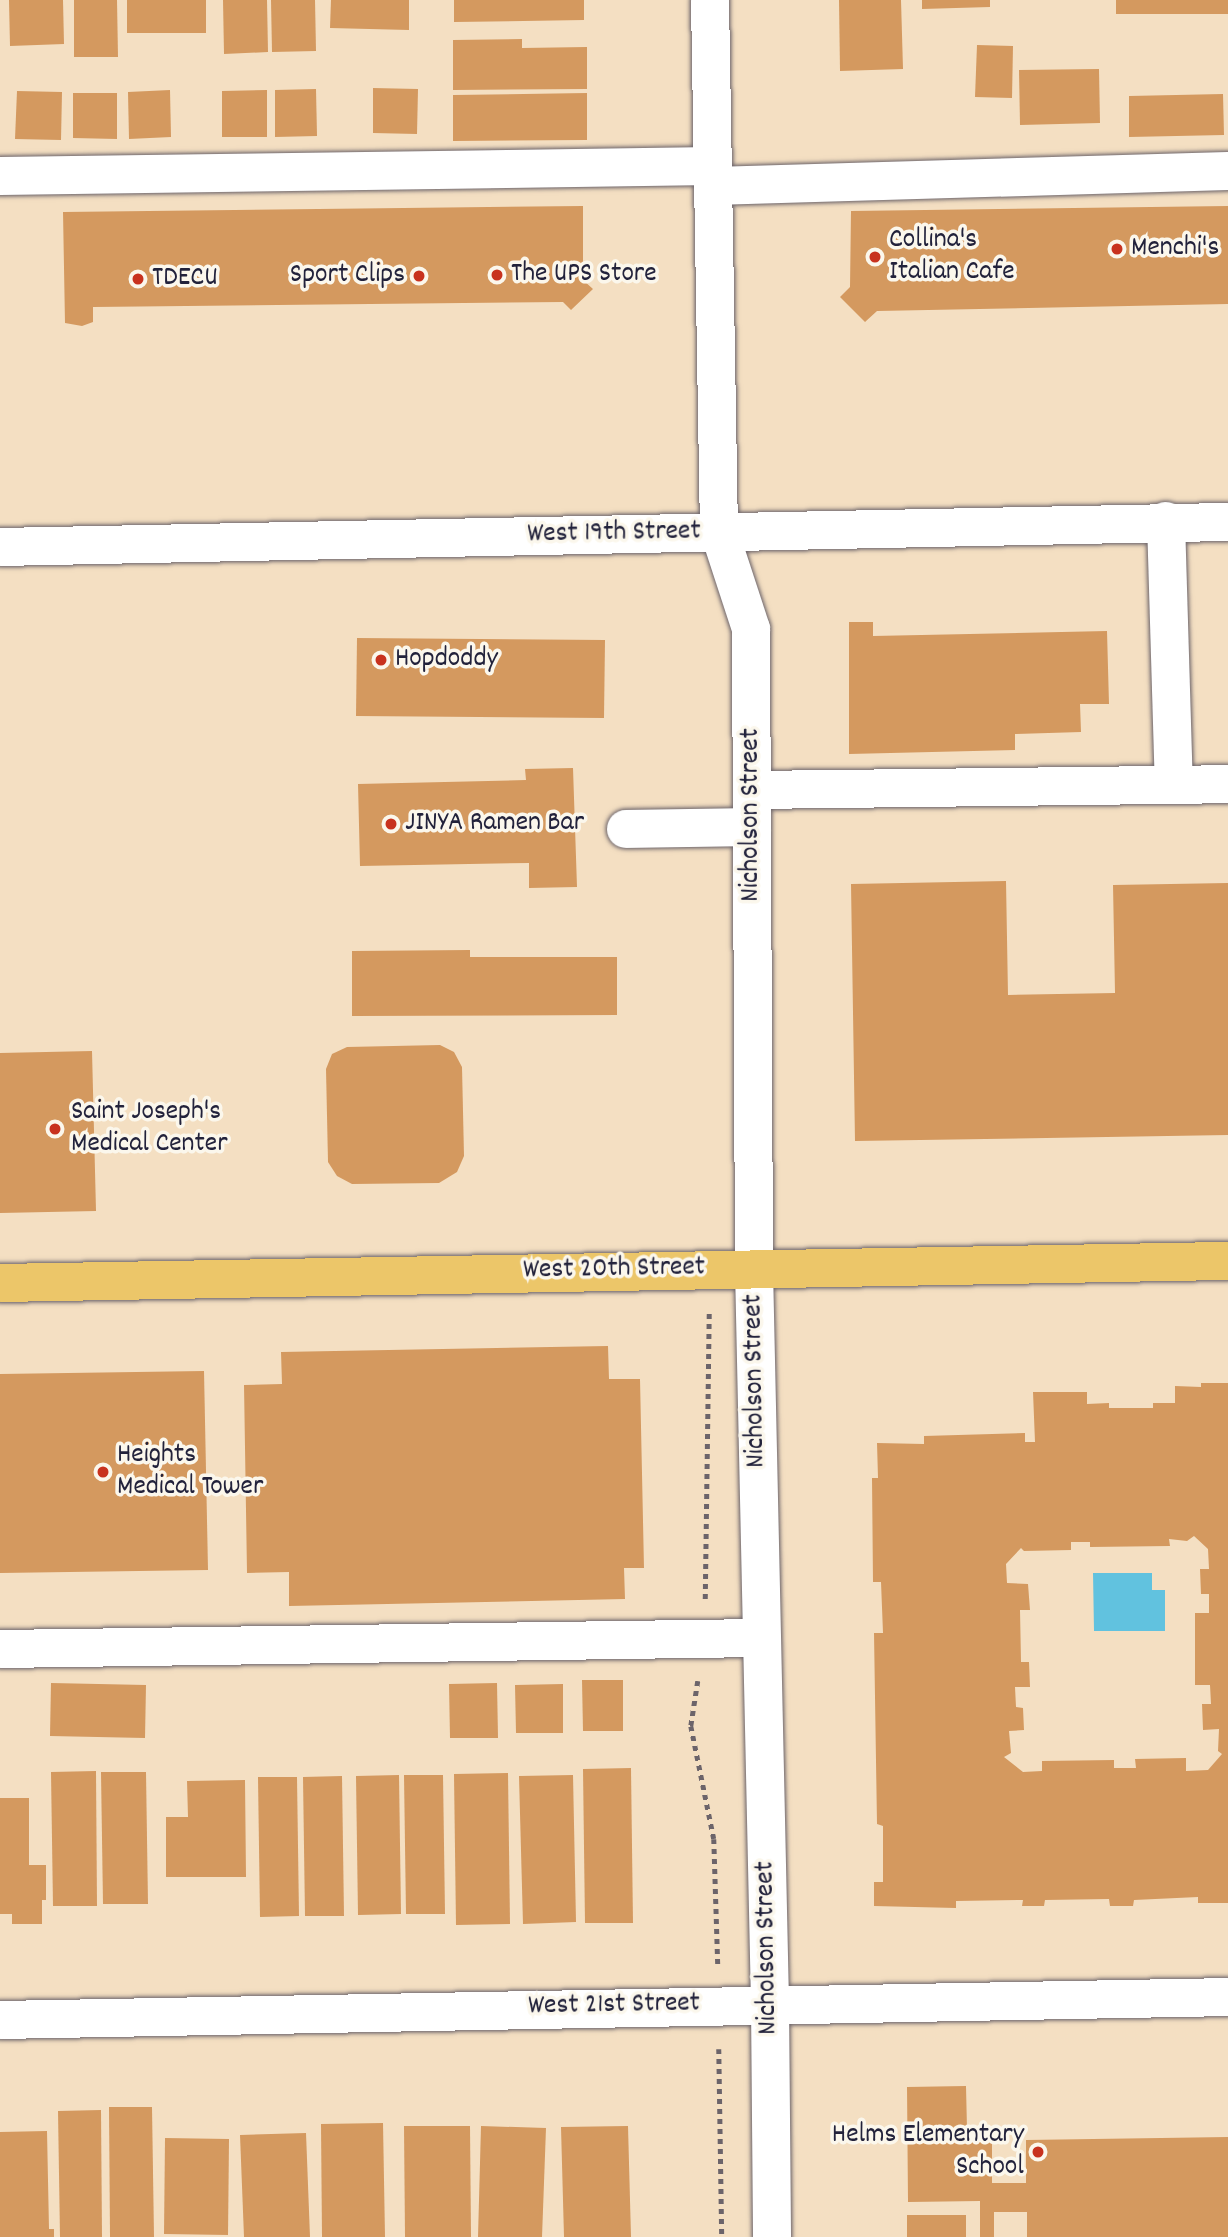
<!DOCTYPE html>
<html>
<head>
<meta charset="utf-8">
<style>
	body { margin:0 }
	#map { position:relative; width:1228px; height:2237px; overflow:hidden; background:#f4dfc2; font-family:Dekko,sans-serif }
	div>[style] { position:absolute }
	.water>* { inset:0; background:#61c2df }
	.building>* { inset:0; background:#d4995f }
	.path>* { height:4.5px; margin-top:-2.25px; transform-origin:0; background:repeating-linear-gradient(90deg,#6c646a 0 5px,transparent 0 10px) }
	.roads { filter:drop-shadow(0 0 2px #6c646a) drop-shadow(0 0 2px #6c646a) }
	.minor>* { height:38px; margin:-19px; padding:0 19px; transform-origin:19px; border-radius:19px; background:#fff }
	.major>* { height:38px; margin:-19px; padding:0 19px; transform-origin:19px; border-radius:19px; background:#ecc669 }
	.dots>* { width:19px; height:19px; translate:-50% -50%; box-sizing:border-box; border:4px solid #fbf7ec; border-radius:50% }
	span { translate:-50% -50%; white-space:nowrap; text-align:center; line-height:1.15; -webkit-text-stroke:7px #fbf7ec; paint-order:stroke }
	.poi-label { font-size:28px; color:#22223b }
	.left { translate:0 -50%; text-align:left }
	.right { translate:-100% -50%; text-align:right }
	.street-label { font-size:28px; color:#22223b }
</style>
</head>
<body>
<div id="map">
	<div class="water">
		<i style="clip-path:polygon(1093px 1573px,1152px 1573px,1152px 1590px,1165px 1590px,1165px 1631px,1094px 1631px)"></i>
	</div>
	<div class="building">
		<i style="clip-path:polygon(9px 0,63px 0,64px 44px,10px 46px)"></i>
		<i style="clip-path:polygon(74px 0,117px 0,118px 57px,74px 57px)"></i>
		<i style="clip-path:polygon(127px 0,206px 0,206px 33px,127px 33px)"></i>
		<i style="clip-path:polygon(223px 0,267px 0,268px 52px,224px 54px)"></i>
		<i style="clip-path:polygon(271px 0,315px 0,316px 51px,272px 52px)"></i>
		<i style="clip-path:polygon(331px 0,409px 0,409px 30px,330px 28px)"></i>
		<i style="clip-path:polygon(454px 0,584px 0,584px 20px,454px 22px)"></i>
		<i style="clip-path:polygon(839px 0,901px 0,903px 69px,840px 71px)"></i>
		<i style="clip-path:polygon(922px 0,990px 0,990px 7px,922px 9px)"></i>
		<i style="clip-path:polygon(1116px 0,1228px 0,1228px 14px,1116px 14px)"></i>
		<i style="clip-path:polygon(522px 39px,522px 48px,587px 47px,587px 89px,453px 90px,453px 40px)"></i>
		<i style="clip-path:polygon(977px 45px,1013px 46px,1012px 98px,975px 97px)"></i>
		<i style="clip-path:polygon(1099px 69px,1100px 123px,1020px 125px,1019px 70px)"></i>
		<i style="clip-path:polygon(373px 88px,418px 89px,417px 134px,373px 133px)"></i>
		<i style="clip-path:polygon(316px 89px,317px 136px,275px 137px,275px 90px)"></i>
		<i style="clip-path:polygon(170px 90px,171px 137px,129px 139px,128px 92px)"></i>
		<i style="clip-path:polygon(267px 90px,267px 137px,222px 137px,222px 91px)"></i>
		<i style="clip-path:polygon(17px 91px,62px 92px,61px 140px,15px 139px)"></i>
		<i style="clip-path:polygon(73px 93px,117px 93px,117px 139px,73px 138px)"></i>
		<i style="clip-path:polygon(587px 93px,587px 140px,453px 141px,453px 95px)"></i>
		<i style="clip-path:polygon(1223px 94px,1224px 135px,1129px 137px,1129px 96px)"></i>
		<i style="clip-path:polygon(583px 206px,583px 280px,593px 289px,571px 310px,563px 302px,93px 307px,93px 322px,82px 326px,65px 323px,63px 212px)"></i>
		<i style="clip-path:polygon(1228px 206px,1228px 304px,877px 311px,865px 322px,840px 297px,850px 287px,851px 211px)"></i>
		<i style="clip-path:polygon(849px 622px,873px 622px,873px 636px,1107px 631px,1109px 704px,1080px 704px,1081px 732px,1015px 734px,1015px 750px,849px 754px)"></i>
		<i style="clip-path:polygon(357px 638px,605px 640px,604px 718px,356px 716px)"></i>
		<i style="clip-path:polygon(573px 768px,577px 887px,529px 888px,529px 863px,360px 866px,358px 784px,526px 780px,525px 769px)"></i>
		<i style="clip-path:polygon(1006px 881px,1008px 995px,1115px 993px,1113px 885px,1228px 883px,1228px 1135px,855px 1141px,851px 884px)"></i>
		<i style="clip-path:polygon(470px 950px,470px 957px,617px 957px,617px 1015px,352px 1016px,352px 951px)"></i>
		<i style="clip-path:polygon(440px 1045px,454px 1052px,462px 1067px,464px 1156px,457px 1172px,439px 1183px,352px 1184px,337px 1176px,328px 1162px,326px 1069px,332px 1054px,347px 1047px)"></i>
		<i style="clip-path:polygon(92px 1051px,96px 1211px,0 1213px,0 1053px)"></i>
		<i style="clip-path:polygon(608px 1346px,609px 1379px,640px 1379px,644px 1568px,624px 1568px,625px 1599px,289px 1606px,289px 1572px,247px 1573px,244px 1385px,282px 1384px,281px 1352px)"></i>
		<i style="clip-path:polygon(204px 1371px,208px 1570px,0 1573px,0 1374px)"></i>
		<i style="clip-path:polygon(evenodd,1201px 1383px,1228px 1383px,1228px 1903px,1198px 1903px,1198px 1897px,1134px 1900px,1133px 1906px,1110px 1906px,1109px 1899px,1045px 1900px,1044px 1906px,1022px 1906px,1023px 1900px,956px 1901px,956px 1908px,874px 1906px,874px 1882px,883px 1882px,883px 1826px,877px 1824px,874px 1633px,883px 1633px,881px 1582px,873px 1582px,872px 1478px,878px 1478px,877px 1443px,924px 1444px,924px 1436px,1025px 1433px,1025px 1442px,1035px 1442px,1033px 1392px,1087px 1392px,1087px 1404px,1109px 1403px,1109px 1408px,1153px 1408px,1153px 1403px,1175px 1403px,1175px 1386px,1201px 1387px,1201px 1383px,1194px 1536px,1208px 1549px,1209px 1569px,1200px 1569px,1201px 1594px,1209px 1594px,1209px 1613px,1195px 1613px,1195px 1685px,1210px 1685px,1211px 1704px,1202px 1704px,1203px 1730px,1219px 1729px,1218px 1751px,1222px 1754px,1208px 1770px,1186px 1771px,1186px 1758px,1135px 1759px,1136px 1768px,1114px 1768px,1114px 1760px,1042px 1761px,1042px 1771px,1023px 1772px,1004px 1757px,1011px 1753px,1009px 1731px,1024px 1730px,1023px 1708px,1016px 1707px,1015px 1687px,1030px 1687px,1029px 1662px,1021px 1662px,1020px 1610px,1030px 1610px,1028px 1584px,1007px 1583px,1006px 1564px,1021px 1548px,1024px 1551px,1071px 1550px,1071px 1542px,1090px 1542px,1090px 1547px,1170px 1546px,1169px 1539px,1187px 1541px,1194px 1536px)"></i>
		<i style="clip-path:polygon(582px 1680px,623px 1680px,623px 1731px,583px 1731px)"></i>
		<i style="clip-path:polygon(51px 1683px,146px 1685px,145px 1738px,50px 1736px)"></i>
		<i style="clip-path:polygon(497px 1683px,498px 1738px,450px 1738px,449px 1684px)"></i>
		<i style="clip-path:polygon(563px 1684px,563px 1733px,516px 1733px,515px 1685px)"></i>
		<i style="clip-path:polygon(631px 1768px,633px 1923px,585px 1923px,583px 1769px)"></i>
		<i style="clip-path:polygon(96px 1771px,97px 1906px,53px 1906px,51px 1772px)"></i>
		<i style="clip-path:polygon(101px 1772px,146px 1772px,148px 1904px,103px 1904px)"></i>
		<i style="clip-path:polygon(508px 1773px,510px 1924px,456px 1925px,454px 1774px)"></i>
		<i style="clip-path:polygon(399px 1775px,401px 1914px,358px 1915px,356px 1776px)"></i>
		<i style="clip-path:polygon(404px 1775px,443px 1775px,445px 1914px,406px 1914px)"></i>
		<i style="clip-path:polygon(573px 1775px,576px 1922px,523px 1924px,519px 1776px)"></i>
		<i style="clip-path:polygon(342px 1776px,344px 1916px,305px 1916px,303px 1777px)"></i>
		<i style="clip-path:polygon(258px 1777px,297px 1777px,299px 1916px,260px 1917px)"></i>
		<i style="clip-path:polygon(245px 1780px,246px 1877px,166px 1877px,166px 1817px,188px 1817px,187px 1781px)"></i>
		<i style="clip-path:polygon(0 1798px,29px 1798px,29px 1865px,46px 1865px,46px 1900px,42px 1900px,42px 1924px,12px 1924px,12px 1914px,0 1914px)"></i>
		<i style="clip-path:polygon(966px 2086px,967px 2129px,992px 2128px,992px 2183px,1026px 2183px,1026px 2140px,1228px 2137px,1228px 2237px,1027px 2237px,1027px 2212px,994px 2212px,994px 2237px,980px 2237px,980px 2201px,908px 2202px,907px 2087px)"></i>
		<i style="clip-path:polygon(109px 2107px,152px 2107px,154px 2237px,110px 2237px)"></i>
		<i style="clip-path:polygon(101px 2110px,102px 2237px,60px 2237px,58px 2111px)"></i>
		<i style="clip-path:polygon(383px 2123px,385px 2237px,322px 2237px,321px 2124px)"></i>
		<i style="clip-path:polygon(404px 2126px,470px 2126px,471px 2237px,405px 2237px)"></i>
		<i style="clip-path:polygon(481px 2126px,546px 2128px,542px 2237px,478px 2237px)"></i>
		<i style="clip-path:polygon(628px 2126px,631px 2237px,564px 2237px,561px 2127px)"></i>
		<i style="clip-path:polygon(47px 2131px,49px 2229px,54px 2229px,54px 2237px,0 2237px,0 2132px)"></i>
		<i style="clip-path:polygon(306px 2133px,310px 2237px,244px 2237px,240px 2135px)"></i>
		<i style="clip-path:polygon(165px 2138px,229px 2139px,228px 2235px,164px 2234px)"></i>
		<i style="clip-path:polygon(907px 2215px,966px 2215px,966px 2237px,907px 2237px)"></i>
	</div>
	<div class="path">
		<i style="left:705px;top:1599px;width:289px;rotate:-89.2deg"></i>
		<i style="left:698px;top:1681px;width:46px;rotate:98.8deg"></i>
		<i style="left:691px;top:1726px;width:115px;rotate:78.5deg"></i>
		<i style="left:714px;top:1839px;width:128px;rotate:88.2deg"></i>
		<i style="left:719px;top:2049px;width:188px;rotate:89.1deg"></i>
	</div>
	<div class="roads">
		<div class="minor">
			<i style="left:710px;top:0;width:531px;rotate:89.03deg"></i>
			<i style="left:719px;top:531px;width:103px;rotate:71.9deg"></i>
			<i style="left:751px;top:629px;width:640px;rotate:89.73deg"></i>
			<i style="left:754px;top:1269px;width:735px;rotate:88.75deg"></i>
			<i style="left:770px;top:2004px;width:233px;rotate:89.5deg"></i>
			<i style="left:0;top:176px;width:713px;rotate:-0.8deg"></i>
			<i style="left:713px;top:186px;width:515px;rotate:-1.67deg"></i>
			<i style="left:1166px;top:521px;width:263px;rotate:88.3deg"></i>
			<i style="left:0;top:547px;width:1228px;rotate:-1.17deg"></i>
			<i style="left:752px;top:790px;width:476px;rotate:-0.7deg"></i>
			<i style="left:626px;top:829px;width:126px;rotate:-0.9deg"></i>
			<i style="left:0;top:1649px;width:760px;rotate:-0.83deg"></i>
			<i style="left:0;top:2020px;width:1228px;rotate:-1.07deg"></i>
		</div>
		<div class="major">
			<i style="left:0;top:1283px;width:1228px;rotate:-1.03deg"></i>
		</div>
	</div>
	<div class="dots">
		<i style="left:1117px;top:249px;background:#c8321e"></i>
		<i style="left:875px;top:257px;background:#c8321e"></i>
		<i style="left:497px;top:275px;background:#c8321e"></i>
		<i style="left:419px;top:276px;background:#c8321e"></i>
		<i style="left:138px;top:279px;background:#c8321e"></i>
		<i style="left:381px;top:660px;background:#c8321e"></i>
		<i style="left:391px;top:824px;background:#c8321e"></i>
		<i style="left:55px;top:1129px;background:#c8321e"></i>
		<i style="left:103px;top:1472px;background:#c8321e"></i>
		<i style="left:1038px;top:2152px;background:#c8321e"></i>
	</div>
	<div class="poi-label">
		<span class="left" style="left:889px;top:257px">Collina's<br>Italian Cafe</span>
		<span class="left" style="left:1131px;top:249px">Menchi's</span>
		<span class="left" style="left:511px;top:275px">The UPS Store</span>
		<span class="right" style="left:405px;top:276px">Sport Clips</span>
		<span class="left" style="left:152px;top:279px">TDECU</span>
		<span class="left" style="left:395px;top:660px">Hopdoddy</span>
		<span class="left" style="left:405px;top:824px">JINYA Ramen Bar</span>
		<span class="left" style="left:71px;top:1129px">Saint Joseph's<br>Medical Center</span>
		<span class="left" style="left:117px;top:1472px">Heights<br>Medical Tower</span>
		<span class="right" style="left:1024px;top:2152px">Helms Elementary<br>School</span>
	</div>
	<div class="street-label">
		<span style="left:614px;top:534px;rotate:-1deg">West 19th Street</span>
		<span style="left:752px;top:815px;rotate:-90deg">Nicholson Street</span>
		<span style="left:614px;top:1270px;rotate:-1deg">West 20th Street</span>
		<span style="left:756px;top:1381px;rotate:-91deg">Nicholson Street</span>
		<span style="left:768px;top:1948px;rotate:-91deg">Nicholson Street</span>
		<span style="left:614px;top:2006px;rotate:-1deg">West 21st Street</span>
	</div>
</div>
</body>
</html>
